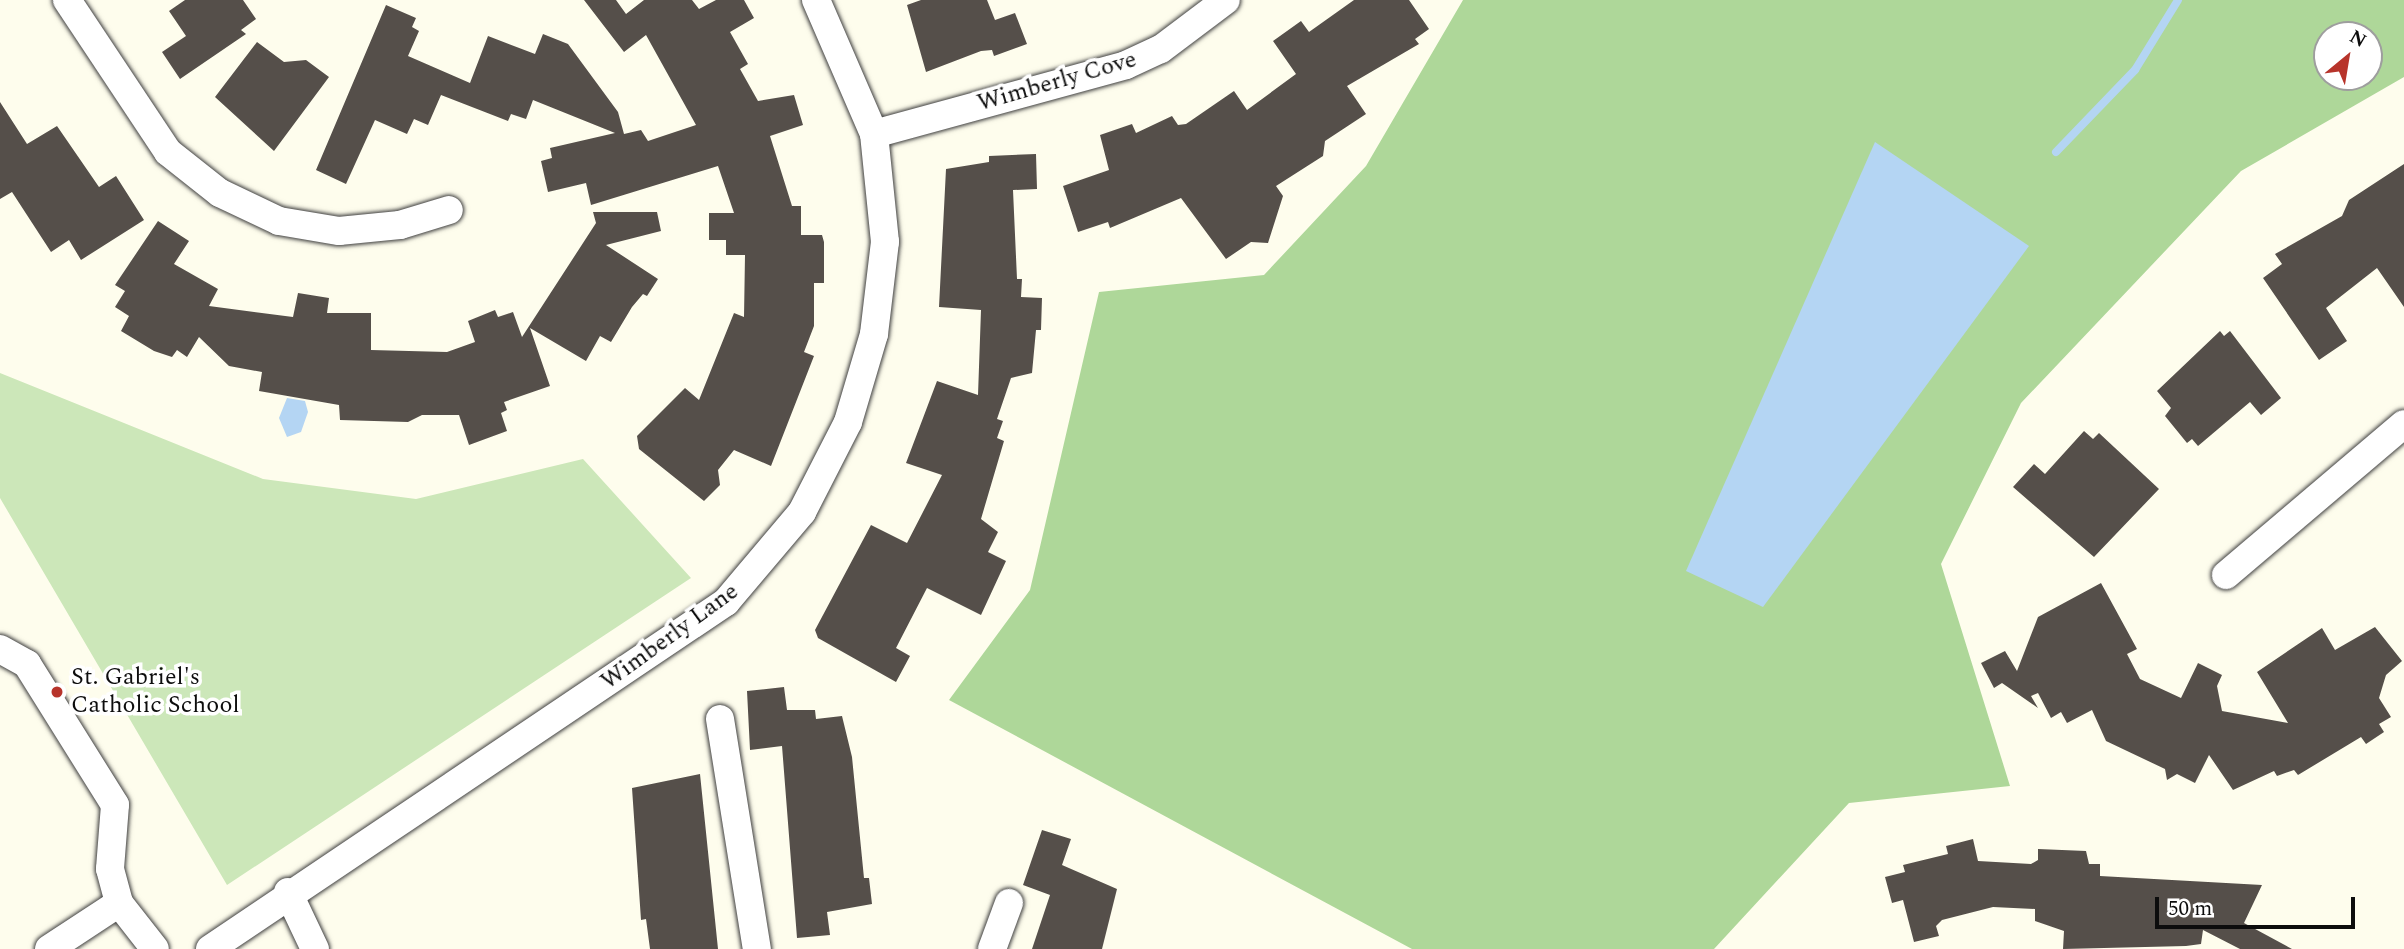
<!DOCTYPE html>
<html>
<head>
<meta charset="utf-8">
<style>
	body { margin:0 }
	#map { position:relative; width:2404px; height:949px; overflow:hidden; background:#fefded; font-family:Spectral,serif }
	div>[style] { position:absolute }
	.green>* { inset:0; background:#cce7b9 }
	.forest>* { inset:0; background:#aed799 }
	.water>* { inset:0; background:#b4d5f3 }
	.stream>* { height:8px; margin:-4px; padding:0 4px; transform-origin:4px; border-radius:4px; background:#b4d5f3 }
	.building>* { inset:0; background:#554f4a }
	.roads { filter:drop-shadow(0 0 2px #404040) drop-shadow(0 0 2px #404040) }
	.minor>* { height:28px; margin:-14px; padding:0 14px; transform-origin:14px; border-radius:14px; background:#fff }
	.dots>* { width:19px; height:19px; translate:-50% -50%; box-sizing:border-box; border:4px solid #fff; border-radius:50% }
	span { translate:-50% -50%; white-space:nowrap; text-align:center; line-height:1.15; -webkit-text-stroke:7px #fff; paint-order:stroke }
	.street-label { font-size:24px; color:#0d0d0d }
	.poi-label { font-size:24px; color:#0d0d0d }
	.left { translate:0 -50%; text-align:left }
	.north { position:absolute; left:2313px; top:21px; width:70px; height:70px; box-sizing:border-box; background:#fff; border:2px solid #9e9e9e; border-radius:50%; rotate:30deg; font-size:19px; font-weight:700; line-height:28px; text-align:center; color:#0d0d0d }
	.north::after { content:''; display:block; margin:auto; width:24px; height:32px; background:#b7342b; clip-path:polygon(50% 0,100% 100%,50% 72%,0 100%) }
	.scale { position:absolute; left:2155px; top:897px; width:200px; height:32px; box-sizing:border-box; border:4px solid #0d0d0d; border-top:0; padding-left:9px; font-size:21px; line-height:24px; white-space:nowrap; color:#0d0d0d; -webkit-text-stroke:5px #fff; paint-order:stroke }
</style>
</head>
<body>
<div id="map">
	<div class="green">
		<i style="clip-path:polygon(0 373px,263px 479px,416px 499px,583px 459px,691px 578px,227px 885px,0 498px)"></i>
	</div>
	<div class="forest">
		<i style="clip-path:polygon(evenodd,1463px 0,2404px 0,2404px 77px,2241px 171px,2021px 403px,1941px 564px,2010px 786px,1849px 803px,1714px 949px,1412px 949px,949px 700px,1030px 590px,1099px 292px,1264px 275px,1366px 166px,1463px 0,2327px 35px,2369px 35px,2369px 77px,2327px 77px,2327px 35px)"></i>
	</div>
	<div class="water">
		<i style="clip-path:polygon(1875px 142px,2029px 246px,1763px 607px,1686px 571px)"></i>
		<i style="clip-path:polygon(287px 398px,305px 401px,308px 412px,301px 432px,287px 437px,279px 418px)"></i>
	</div>
	<div class="stream">
		<i style="left:2056px;top:152px;width:114px;rotate:-46.1deg"></i>
		<i style="left:2135px;top:70px;width:82px;rotate:-58.4deg"></i>
	</div>
	<div class="building">
		<i style="clip-path:polygon(185px 0,243px 0,256px 19px,241px 30px,246px 34px,180px 79px,162px 52px,186px 36px,169px 11px)"></i>
		<i style="clip-path:polygon(584px 0,616px 0,626px 14px,644px 0,692px 0,699px 9px,716px 0,744px 0,754px 18px,730px 32px,748px 64px,740px 69px,758px 101px,794px 95px,803px 125px,770px 136px,792px 206px,801px 206px,801px 235px,822px 235px,824px 242px,824px 283px,814px 283px,814px 326px,804px 352px,814px 356px,771px 466px,734px 450px,718px 470px,720px 485px,704px 501px,639px 449px,637px 436px,685px 388px,699px 400px,734px 313px,744px 317px,745px 255px,726px 255px,726px 240px,709px 240px,709px 213px,734px 213px,718px 166px,591px 205px,586px 183px,548px 192px,541px 161px,552px 158px,550px 148px,615px 133px,533px 100px,526px 119px,511px 114px,508px 121px,441px 95px,428px 125px,414px 119px,407px 134px,375px 120px,346px 184px,316px 170px,386px 5px,416px 18px,412px 27px,419px 31px,408px 56px,470px 83px,488px 36px,535px 54px,543px 34px,568px 44px,618px 112px,624px 134px,641px 130px,648px 141px,696px 125px,646px 35px,624px 52px)"></i>
		<i style="clip-path:polygon(921px 0,987px 0,995px 20px,1015px 13px,1027px 44px,994px 56px,992px 50px,981px 51px,926px 72px,907px 5px)"></i>
		<i style="clip-path:polygon(1354px 0,1409px 0,1429px 29px,1415px 39px,1419px 44px,1347px 86px,1366px 114px,1325px 141px,1323px 156px,1276px 186px,1283px 196px,1268px 243px,1251px 242px,1226px 259px,1181px 198px,1110px 228px,1108px 222px,1078px 232px,1063px 186px,1109px 170px,1100px 135px,1132px 124px,1136px 133px,1172px 116px,1178px 125px,1186px 124px,1234px 91px,1247px 110px,1296px 74px,1273px 41px,1301px 21px,1309px 32px)"></i>
		<i style="clip-path:polygon(257px 42px,284px 62px,306px 60px,329px 77px,274px 151px,215px 97px)"></i>
		<i style="clip-path:polygon(0 102px,27px 144px,57px 126px,99px 187px,116px 176px,144px 220px,81px 260px,69px 240px,51px 252px,12px 192px,0 199px)"></i>
		<i style="clip-path:polygon(1036px 154px,1037px 189px,1013px 190px,1017px 279px,1022px 279px,1021px 297px,1042px 298px,1041px 330px,1036px 330px,1032px 373px,1011px 378px,997px 419px,1003px 421px,997px 438px,1004px 441px,981px 519px,998px 532px,988px 552px,1006px 561px,981px 615px,927px 588px,896px 648px,910px 656px,896px 682px,818px 638px,815px 630px,871px 525px,907px 543px,942px 475px,906px 463px,937px 381px,978px 395px,981px 310px,939px 307px,946px 169px,989px 162px,989px 156px)"></i>
		<i style="clip-path:polygon(2404px 164px,2404px 307px,2377px 268px,2326px 308px,2347px 341px,2319px 360px,2263px 278px,2282px 264px,2275px 254px,2342px 216px,2349px 200px)"></i>
		<i style="clip-path:polygon(593px 212px,657px 212px,661px 231px,606px 245px,658px 279px,647px 296px,643px 294px,632px 307px,611px 342px,600px 336px,586px 361px,530px 328px,550px 386px,504px 402px,507px 410px,501px 413px,507px 431px,469px 445px,459px 415px,422px 415px,408px 422px,340px 420px,339px 405px,259px 391px,262px 372px,229px 366px,199px 337px,187px 357px,177px 350px,172px 357px,154px 351px,121px 331px,129px 316px,115px 307px,125px 291px,115px 285px,158px 221px,189px 241px,174px 264px,218px 289px,209px 306px,293px 317px,298px 293px,329px 298px,327px 313px,371px 313px,371px 350px,447px 352px,475px 342px,468px 321px,495px 310px,498px 317px,513px 312px,522px 337px,596px 223px)"></i>
		<i style="clip-path:polygon(2220px 331px,2224px 336px,2230px 331px,2281px 398px,2261px 415px,2250px 402px,2198px 446px,2192px 439px,2187px 443px,2165px 416px,2171px 408px,2157px 391px)"></i>
		<i style="clip-path:polygon(2084px 431px,2093px 439px,2099px 433px,2159px 489px,2094px 557px,2013px 487px,2034px 464px,2045px 474px)"></i>
		<i style="clip-path:polygon(2101px 583px,2137px 649px,2127px 654px,2140px 679px,2181px 698px,2198px 663px,2222px 675px,2217px 686px,2222px 711px,2288px 723px,2257px 672px,2322px 628px,2335px 650px,2375px 627px,2402px 661px,2386px 675px,2379px 698px,2391px 717px,2379px 724px,2384px 732px,2366px 744px,2361px 737px,2298px 775px,2294px 770px,2277px 776px,2274px 771px,2233px 790px,2209px 755px,2195px 783px,2177px 774px,2167px 780px,2165px 769px,2106px 741px,2092px 710px,2067px 723px,2061px 712px,2051px 718px,2038px 693px,2031px 696px,2038px 708px,2002px 683px,1994px 688px,1981px 663px,2005px 651px,2017px 671px,2038px 617px)"></i>
		<i style="clip-path:polygon(784px 687px,787px 710px,815px 710px,816px 719px,842px 716px,852px 757px,864px 878px,869px 878px,872px 904px,827px 912px,830px 935px,797px 938px,782px 746px,750px 750px,747px 691px)"></i>
		<i style="clip-path:polygon(700px 774px,718px 949px,650px 949px,646px 919px,641px 920px,632px 788px)"></i>
		<i style="clip-path:polygon(1042px 830px,1071px 839px,1062px 865px,1117px 889px,1102px 949px,1032px 949px,1050px 895px,1023px 885px)"></i>
		<i style="clip-path:polygon(1973px 839px,1978px 861px,2031px 864px,2038px 860px,2038px 849px,2086px 851px,2089px 864px,2100px 864px,2100px 876px,2262px 885px,2244px 923px,2292px 949px,2240px 949px,2203px 930px,2201px 944px,2186px 946px,2063px 949px,2064px 931px,2035px 921px,2035px 909px,1993px 907px,1942px 920px,1936px 926px,1939px 936px,1914px 942px,1903px 900px,1892px 903px,1885px 877px,1905px 872px,1903px 865px,1948px 854px,1946px 846px)"></i>
	</div>
	<div class="roads">
		<div class="minor">
			<i style="left:67px;top:0;width:182px;rotate:56.4deg"></i>
			<i style="left:168px;top:152px;width:66px;rotate:38.3deg"></i>
			<i style="left:220px;top:193px;width:65px;rotate:25.4deg"></i>
			<i style="left:279px;top:221px;width:61px;rotate:9.5deg"></i>
			<i style="left:339px;top:231px;width:61px;rotate:-5.6deg"></i>
			<i style="left:400px;top:225px;width:51px;rotate:-17deg"></i>
			<i style="left:874px;top:134px;width:261px;rotate:-15.3deg"></i>
			<i style="left:1126px;top:65px;width:38px;rotate:-25deg"></i>
			<i style="left:1161px;top:49px;width:81px;rotate:-37deg"></i>
			<i style="left:2226px;top:575px;width:233px;rotate:-40.3deg"></i>
			<i style="left:0;top:649px;width:31px;rotate:29deg"></i>
			<i style="left:27px;top:664px;width:166px;rotate:58deg"></i>
			<i style="left:115px;top:805px;width:64px;rotate:94.5deg"></i>
			<i style="left:110px;top:869px;width:35px;rotate:75deg"></i>
			<i style="left:119px;top:903px;width:58px;rotate:52deg"></i>
			<i style="left:720px;top:719px;width:233px;rotate:80.9deg"></i>
			<i style="left:288px;top:892px;width:63px;rotate:64.7deg"></i>
			<i style="left:49px;top:949px;width:84px;rotate:-33.3deg"></i>
			<i style="left:210px;top:949px;width:622px;rotate:-33.92deg"></i>
			<i style="left:726px;top:602px;width:118px;rotate:-49.8deg"></i>
			<i style="left:802px;top:512px;width:101px;rotate:-62.9deg"></i>
			<i style="left:848px;top:422px;width:92px;rotate:-73.5deg"></i>
			<i style="left:874px;top:334px;width:93px;rotate:-83.2deg"></i>
			<i style="left:885px;top:242px;width:109px;rotate:-95.8deg"></i>
			<i style="left:874px;top:134px;width:146px;rotate:-113.4deg"></i>
			<i style="left:992px;top:949px;width:49px;rotate:-69.7deg"></i>
		</div>
	</div>
	<div class="dots">
		<i style="left:57px;top:692px;background:#b7342b"></i>
	</div>
	<div class="street-label">
		<span style="left:1057px;top:82px;rotate:-16deg">Wimberly Cove</span>
		<span style="left:670px;top:637px;rotate:-36deg">Wimberly Lane</span>
	</div>
	<div class="poi-label">
		<span class="left" style="left:71px;top:692px">St. Gabriel's<br>Catholic School</span>
	</div>
	<div class="north">N</div>
	<div class="scale">50 m</div>
</div>
</body>
</html>
